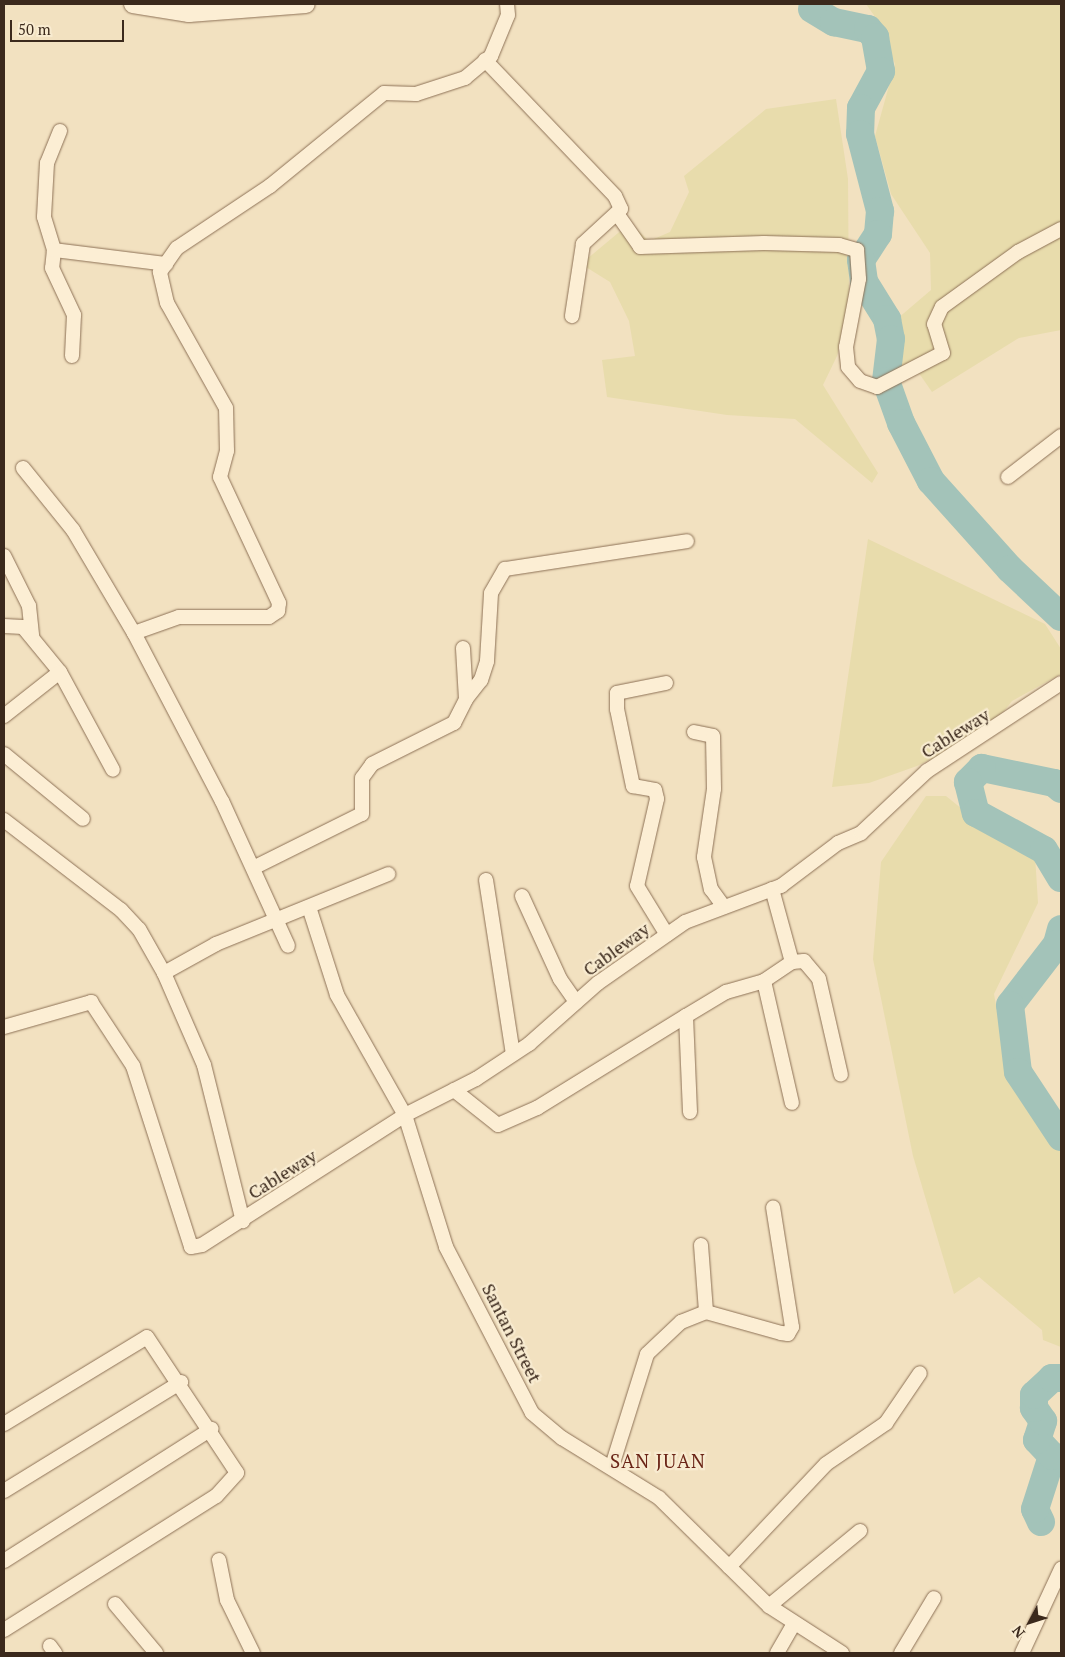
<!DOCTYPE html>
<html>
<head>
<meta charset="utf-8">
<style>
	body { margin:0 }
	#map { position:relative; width:1065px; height:1657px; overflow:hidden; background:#f2e1c0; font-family:"PT Serif",serif }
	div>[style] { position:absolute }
	.farmland>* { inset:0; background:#e8dcac }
	.river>* { height:28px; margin:-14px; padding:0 14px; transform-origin:14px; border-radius:14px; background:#a3c3b9 }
	.roads { filter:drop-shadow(0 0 1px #8d7156) drop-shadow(0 0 1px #8d7156) }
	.minor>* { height:14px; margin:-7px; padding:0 7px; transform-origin:7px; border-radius:7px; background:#fceed4 }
	.tertiary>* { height:18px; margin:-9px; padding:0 9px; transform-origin:9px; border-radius:9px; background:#fceed4 }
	span { translate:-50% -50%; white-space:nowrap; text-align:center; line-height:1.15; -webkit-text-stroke:4.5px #f8ebd0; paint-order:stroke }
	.street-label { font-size:18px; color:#3b291c }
	.neighbourhood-label { font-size:19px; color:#6b2517; letter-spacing:1px }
	.frame { position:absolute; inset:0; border:5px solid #3b291c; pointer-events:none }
	.north { position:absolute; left:1005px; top:1597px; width:50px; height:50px; -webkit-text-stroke:4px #f8ebd0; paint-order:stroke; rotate:230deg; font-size:14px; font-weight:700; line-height:20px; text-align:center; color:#3b291c }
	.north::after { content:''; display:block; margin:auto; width:18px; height:22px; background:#3b291c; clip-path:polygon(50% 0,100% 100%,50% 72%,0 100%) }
	.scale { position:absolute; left:10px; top:20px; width:114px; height:22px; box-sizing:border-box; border:2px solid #3b291c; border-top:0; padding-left:6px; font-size:15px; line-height:18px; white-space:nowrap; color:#3b291c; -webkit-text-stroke:4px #f8ebd0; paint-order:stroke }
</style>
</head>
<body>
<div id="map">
	<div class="farmland">
		<i style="clip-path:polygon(866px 4px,1061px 4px,1061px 330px,1019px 338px,932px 392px,914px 366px,896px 377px,897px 319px,931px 290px,930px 253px,891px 194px,875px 136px,895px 64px,878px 21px)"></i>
		<i style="clip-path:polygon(836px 99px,848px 179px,849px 306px,837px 356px,823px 385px,878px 473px,872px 483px,795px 419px,727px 415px,607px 397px,602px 360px,635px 356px,629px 321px,610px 282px,581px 264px,630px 223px,649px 241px,670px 232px,689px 192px,684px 176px,766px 109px)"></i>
		<i style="clip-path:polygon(868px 539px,1045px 624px,1061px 649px,1061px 674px,1012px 701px,989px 730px,917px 766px,869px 783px,832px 787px)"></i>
		<i style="clip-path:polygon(926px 796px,946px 796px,994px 835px,1035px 855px,1038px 903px,994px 994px,1009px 1078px,1061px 1150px,1061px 1347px,1043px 1340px,1042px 1330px,979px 1277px,954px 1294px,913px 1156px,873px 959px,881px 862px)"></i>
	</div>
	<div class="river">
		<i style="left:812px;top:9px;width:26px;rotate:31deg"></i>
		<i style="left:834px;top:22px;width:35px;rotate:12deg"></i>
		<i style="left:868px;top:29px;width:11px;rotate:49deg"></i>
		<i style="left:875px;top:37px;width:35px;rotate:80deg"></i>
		<i style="left:881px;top:71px;width:42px;rotate:118.4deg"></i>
		<i style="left:861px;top:108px;width:26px;rotate:92deg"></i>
		<i style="left:860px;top:134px;width:80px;rotate:75.4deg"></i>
		<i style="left:880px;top:211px;width:23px;rotate:95deg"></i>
		<i style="left:878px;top:234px;width:31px;rotate:123deg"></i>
		<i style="left:861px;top:260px;width:22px;rotate:82deg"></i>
		<i style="left:864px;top:282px;width:44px;rotate:58.1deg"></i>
		<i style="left:887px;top:319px;width:20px;rotate:79deg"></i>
		<i style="left:891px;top:339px;width:42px;rotate:96.8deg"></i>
		<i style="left:886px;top:381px;width:45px;rotate:70.3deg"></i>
		<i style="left:901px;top:423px;width:65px;rotate:62.7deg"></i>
		<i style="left:931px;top:481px;width:118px;rotate:48.1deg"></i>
		<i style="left:1010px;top:569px;width:70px;rotate:43.3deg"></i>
		<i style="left:1061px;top:789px;width:9px;rotate:-139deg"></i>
		<i style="left:1054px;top:783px;width:74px;rotate:-168.2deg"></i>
		<i style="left:982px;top:768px;width:20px;rotate:135deg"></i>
		<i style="left:968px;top:782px;width:32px;rotate:76deg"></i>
		<i style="left:976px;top:813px;width:77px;rotate:28.6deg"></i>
		<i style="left:1044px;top:850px;width:33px;rotate:59deg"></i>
		<i style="left:1061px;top:929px;width:16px;rotate:105deg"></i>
		<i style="left:1057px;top:944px;width:77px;rotate:127.6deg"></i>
		<i style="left:1010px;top:1005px;width:67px;rotate:83.2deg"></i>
		<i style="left:1018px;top:1072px;width:78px;rotate:56.5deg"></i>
		<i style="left:1041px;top:1522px;width:14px;rotate:-115deg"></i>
		<i style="left:1035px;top:1509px;width:56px;rotate:-72.2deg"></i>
		<i style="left:1052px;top:1456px;width:22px;rotate:-133deg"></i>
		<i style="left:1037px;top:1440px;width:20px;rotate:-72deg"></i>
		<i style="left:1043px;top:1421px;width:16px;rotate:-125deg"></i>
		<i style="left:1034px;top:1408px;width:13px;rotate:-90deg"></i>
		<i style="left:1034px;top:1395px;width:25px;rotate:-43deg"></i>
		<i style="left:1052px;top:1378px;width:9px"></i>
	</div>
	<div class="roads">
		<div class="minor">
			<i style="left:485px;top:60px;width:188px;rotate:46.3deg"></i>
			<i style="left:615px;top:196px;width:14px;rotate:65deg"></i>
			<i style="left:621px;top:209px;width:52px;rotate:137.4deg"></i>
			<i style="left:583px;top:244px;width:73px;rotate:98.7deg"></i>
			<i style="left:60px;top:131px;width:35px;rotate:112deg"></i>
			<i style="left:47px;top:163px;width:54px;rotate:93.2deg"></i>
			<i style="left:44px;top:217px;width:34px;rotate:73deg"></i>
			<i style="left:54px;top:250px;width:18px;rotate:96deg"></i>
			<i style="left:52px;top:268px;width:52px;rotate:64.9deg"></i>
			<i style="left:74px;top:315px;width:41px;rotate:92.8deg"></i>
			<i style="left:618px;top:215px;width:39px;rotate:55deg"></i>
			<i style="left:640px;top:247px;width:124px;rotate:-1.8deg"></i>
			<i style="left:764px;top:243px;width:75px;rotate:1.5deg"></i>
			<i style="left:839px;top:245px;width:19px;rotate:16deg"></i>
			<i style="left:857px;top:250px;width:29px;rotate:86deg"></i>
			<i style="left:859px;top:279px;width:69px;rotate:100.8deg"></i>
			<i style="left:846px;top:347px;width:20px;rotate:84deg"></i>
			<i style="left:848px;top:367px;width:18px;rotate:49deg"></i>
			<i style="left:860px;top:381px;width:18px;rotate:19deg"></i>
			<i style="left:877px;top:387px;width:74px;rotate:-27.3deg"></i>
			<i style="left:943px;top:353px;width:30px;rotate:-107deg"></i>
			<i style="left:934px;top:324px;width:19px;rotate:-65deg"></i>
			<i style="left:942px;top:307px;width:94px;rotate:-35.9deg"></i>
			<i style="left:1018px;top:252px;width:49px;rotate:-28.1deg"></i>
			<i style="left:54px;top:250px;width:113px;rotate:7.1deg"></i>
			<i style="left:23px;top:468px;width:80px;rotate:51.1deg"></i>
			<i style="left:73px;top:530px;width:120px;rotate:59.4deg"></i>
			<i style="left:134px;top:633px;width:190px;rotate:62.4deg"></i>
			<i style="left:222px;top:801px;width:159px;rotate:65.5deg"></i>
			<i style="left:1008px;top:477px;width:67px;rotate:-37.7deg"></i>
			<i style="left:4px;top:556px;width:56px;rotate:63.4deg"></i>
			<i style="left:29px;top:606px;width:31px;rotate:84deg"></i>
			<i style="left:4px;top:626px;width:19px;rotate:3deg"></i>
			<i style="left:23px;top:627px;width:58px;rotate:50.6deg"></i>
			<i style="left:60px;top:672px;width:111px;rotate:61.6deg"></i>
			<i style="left:134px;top:633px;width:48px;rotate:-19.6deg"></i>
			<i style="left:179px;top:617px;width:90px"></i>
			<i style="left:269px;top:617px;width:11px;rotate:-34deg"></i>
			<i style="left:278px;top:611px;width:8px;rotate:-83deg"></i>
			<i style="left:279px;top:603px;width:139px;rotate:-115.1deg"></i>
			<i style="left:220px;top:477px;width:27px;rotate:-75deg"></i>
			<i style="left:227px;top:451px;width:43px;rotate:-91.3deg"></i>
			<i style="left:226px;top:408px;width:120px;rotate:-119.3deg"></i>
			<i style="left:167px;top:303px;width:32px;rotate:-103deg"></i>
			<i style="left:160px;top:272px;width:29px;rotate:-55deg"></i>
			<i style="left:177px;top:248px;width:112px;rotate:-33.7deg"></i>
			<i style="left:270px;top:186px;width:147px;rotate:-39.2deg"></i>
			<i style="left:384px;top:93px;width:32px;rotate:2deg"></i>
			<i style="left:416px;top:94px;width:52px;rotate:-18.1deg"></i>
			<i style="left:465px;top:78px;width:34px;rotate:-40deg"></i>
			<i style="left:491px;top:56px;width:44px;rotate:-67.5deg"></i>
			<i style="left:508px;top:15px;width:11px;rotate:-95deg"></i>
			<i style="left:666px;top:683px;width:50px;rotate:168.5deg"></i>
			<i style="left:617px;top:693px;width:16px;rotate:90deg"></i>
			<i style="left:617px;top:709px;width:79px;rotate:78.3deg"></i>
			<i style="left:633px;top:786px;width:22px;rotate:10deg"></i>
			<i style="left:655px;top:790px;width:9px;rotate:77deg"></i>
			<i style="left:657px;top:799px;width:89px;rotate:102.9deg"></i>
			<i style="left:637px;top:886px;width:57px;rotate:58.5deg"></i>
			<i style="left:466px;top:699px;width:24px;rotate:-52deg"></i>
			<i style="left:481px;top:680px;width:20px;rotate:-72deg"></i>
			<i style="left:487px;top:661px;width:68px;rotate:-86.6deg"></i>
			<i style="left:491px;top:593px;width:28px;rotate:-60deg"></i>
			<i style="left:505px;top:569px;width:184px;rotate:-8.7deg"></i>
			<i style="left:4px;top:716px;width:71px;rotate:-38.2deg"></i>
			<i style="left:694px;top:732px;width:19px;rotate:12deg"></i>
			<i style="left:713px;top:736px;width:53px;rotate:88.9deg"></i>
			<i style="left:714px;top:789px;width:69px;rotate:98.4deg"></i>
			<i style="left:704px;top:857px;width:33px;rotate:78deg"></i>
			<i style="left:711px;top:889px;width:22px;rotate:54deg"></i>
			<i style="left:4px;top:754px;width:102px;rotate:39.4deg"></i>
			<i style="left:4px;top:820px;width:148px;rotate:37.6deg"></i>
			<i style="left:121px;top:910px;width:26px;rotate:47deg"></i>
			<i style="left:139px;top:929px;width:51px;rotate:60.4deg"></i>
			<i style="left:164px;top:973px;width:100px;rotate:66.5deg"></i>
			<i style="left:204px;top:1065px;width:161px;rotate:76deg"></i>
			<i style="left:255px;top:867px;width:119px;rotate:-26.4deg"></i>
			<i style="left:362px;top:814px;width:36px;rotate:-90deg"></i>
			<i style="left:362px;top:778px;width:17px;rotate:-54deg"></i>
			<i style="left:372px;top:764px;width:92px;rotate:-26.6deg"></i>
			<i style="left:454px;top:723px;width:27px;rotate:-63deg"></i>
			<i style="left:466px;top:699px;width:51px;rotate:-93.4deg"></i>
			<i style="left:486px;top:880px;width:176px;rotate:81.2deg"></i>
			<i style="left:772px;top:889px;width:76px;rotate:74.7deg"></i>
			<i style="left:792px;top:962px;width:34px;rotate:146deg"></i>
			<i style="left:764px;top:981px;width:125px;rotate:77.1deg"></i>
			<i style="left:522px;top:896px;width:91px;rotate:65.4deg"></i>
			<i style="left:560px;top:979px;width:28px;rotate:55deg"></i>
			<i style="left:309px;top:907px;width:92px;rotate:72.3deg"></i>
			<i style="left:337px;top:995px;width:138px;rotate:60.5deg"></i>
			<i style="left:405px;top:1115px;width:138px;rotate:72.7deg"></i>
			<i style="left:446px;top:1247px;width:187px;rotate:62.6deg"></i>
			<i style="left:532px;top:1413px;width:39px;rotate:40deg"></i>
			<i style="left:562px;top:1438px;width:114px;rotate:31.7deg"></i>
			<i style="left:659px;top:1498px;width:154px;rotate:44.5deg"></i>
			<i style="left:769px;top:1606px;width:87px;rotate:32.8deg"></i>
			<i style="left:792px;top:962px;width:12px;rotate:-5deg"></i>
			<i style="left:804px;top:961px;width:23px;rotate:50deg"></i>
			<i style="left:819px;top:979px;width:98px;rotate:77.1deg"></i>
			<i style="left:164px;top:973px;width:60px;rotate:-29.1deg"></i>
			<i style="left:216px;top:944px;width:186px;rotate:-22.1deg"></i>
			<i style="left:4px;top:1027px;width:91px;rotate:-16deg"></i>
			<i style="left:91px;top:1002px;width:77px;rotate:56.7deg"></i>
			<i style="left:133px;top:1066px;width:190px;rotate:72.2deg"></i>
			<i style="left:191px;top:1247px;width:11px;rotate:-10deg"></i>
			<i style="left:202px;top:1245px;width:241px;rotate:-32.6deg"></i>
			<i style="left:405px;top:1115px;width:80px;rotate:-26.9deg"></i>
			<i style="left:476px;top:1079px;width:64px;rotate:-33.4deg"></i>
			<i style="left:529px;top:1044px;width:92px;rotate:-41.5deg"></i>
			<i style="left:598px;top:983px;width:106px;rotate:-35deg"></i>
			<i style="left:685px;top:922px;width:103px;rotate:-20.6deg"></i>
			<i style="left:781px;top:886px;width:71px;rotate:-37deg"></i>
			<i style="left:838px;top:843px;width:25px;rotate:-23deg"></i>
			<i style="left:861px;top:833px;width:91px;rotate:-43.2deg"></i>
			<i style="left:927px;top:771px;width:160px;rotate:-33.3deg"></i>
			<i style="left:454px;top:1090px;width:56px;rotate:38.5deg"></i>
			<i style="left:498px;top:1125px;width:43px;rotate:-23.6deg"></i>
			<i style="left:537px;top:1108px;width:175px;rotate:-31.7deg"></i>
			<i style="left:690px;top:1112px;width:96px;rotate:-92.4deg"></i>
			<i style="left:686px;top:1016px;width:47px;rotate:-31deg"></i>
			<i style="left:726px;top:992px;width:40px;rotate:-16deg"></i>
			<i style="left:701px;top:1245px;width:67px;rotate:85.7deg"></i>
			<i style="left:4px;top:1424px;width:167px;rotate:-31.3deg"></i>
			<i style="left:147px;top:1337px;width:163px;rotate:56.5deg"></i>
			<i style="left:237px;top:1473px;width:31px;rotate:132deg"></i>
			<i style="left:216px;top:1496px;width:251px;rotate:147.7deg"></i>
			<i style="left:612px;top:1466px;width:117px;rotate:-72.6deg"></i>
			<i style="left:647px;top:1354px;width:47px;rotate:-43.3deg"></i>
			<i style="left:681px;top:1322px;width:27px;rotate:-22deg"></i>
			<i style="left:706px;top:1312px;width:78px;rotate:15.6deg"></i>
			<i style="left:781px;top:1333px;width:7px;rotate:8deg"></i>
			<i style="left:788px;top:1334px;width:8px;rotate:-60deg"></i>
			<i style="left:792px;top:1327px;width:121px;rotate:-99deg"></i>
			<i style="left:4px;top:1491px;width:208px;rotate:-31.6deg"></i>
			<i style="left:219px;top:1560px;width:41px;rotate:78.7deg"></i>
			<i style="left:227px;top:1600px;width:59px;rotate:63.9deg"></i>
			<i style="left:4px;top:1561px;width:246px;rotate:-32.5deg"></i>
			<i style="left:729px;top:1567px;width:141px;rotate:-46.7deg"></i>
			<i style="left:826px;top:1464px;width:73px;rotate:-34.3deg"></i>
			<i style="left:886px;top:1423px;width:60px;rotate:-55.8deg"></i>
			<i style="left:115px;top:1604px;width:64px;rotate:50.1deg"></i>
			<i style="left:769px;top:1606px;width:118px;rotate:-39.5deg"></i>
			<i style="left:50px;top:1646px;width:9px;rotate:54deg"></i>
			<i style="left:777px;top:1653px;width:34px;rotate:-60deg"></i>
			<i style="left:901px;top:1653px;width:64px;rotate:-59deg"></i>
			<i style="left:1022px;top:1653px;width:93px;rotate:-65.1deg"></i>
		</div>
		<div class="tertiary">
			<i style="left:133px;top:4px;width:57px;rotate:9.1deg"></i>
			<i style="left:189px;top:13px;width:117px;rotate:-4.4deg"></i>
		</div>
	</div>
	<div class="street-label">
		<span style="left:955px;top:733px;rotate:-32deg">Cableway</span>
		<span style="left:616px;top:949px;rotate:-36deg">Cableway</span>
		<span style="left:282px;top:1174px;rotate:-32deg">Cableway</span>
		<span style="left:512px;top:1333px;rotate:63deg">Santan Street</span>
	</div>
	<div class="neighbourhood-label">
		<span style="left:658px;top:1461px">SAN JUAN</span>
	</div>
	<div class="frame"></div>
	<div class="north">N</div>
	<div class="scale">50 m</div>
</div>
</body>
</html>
